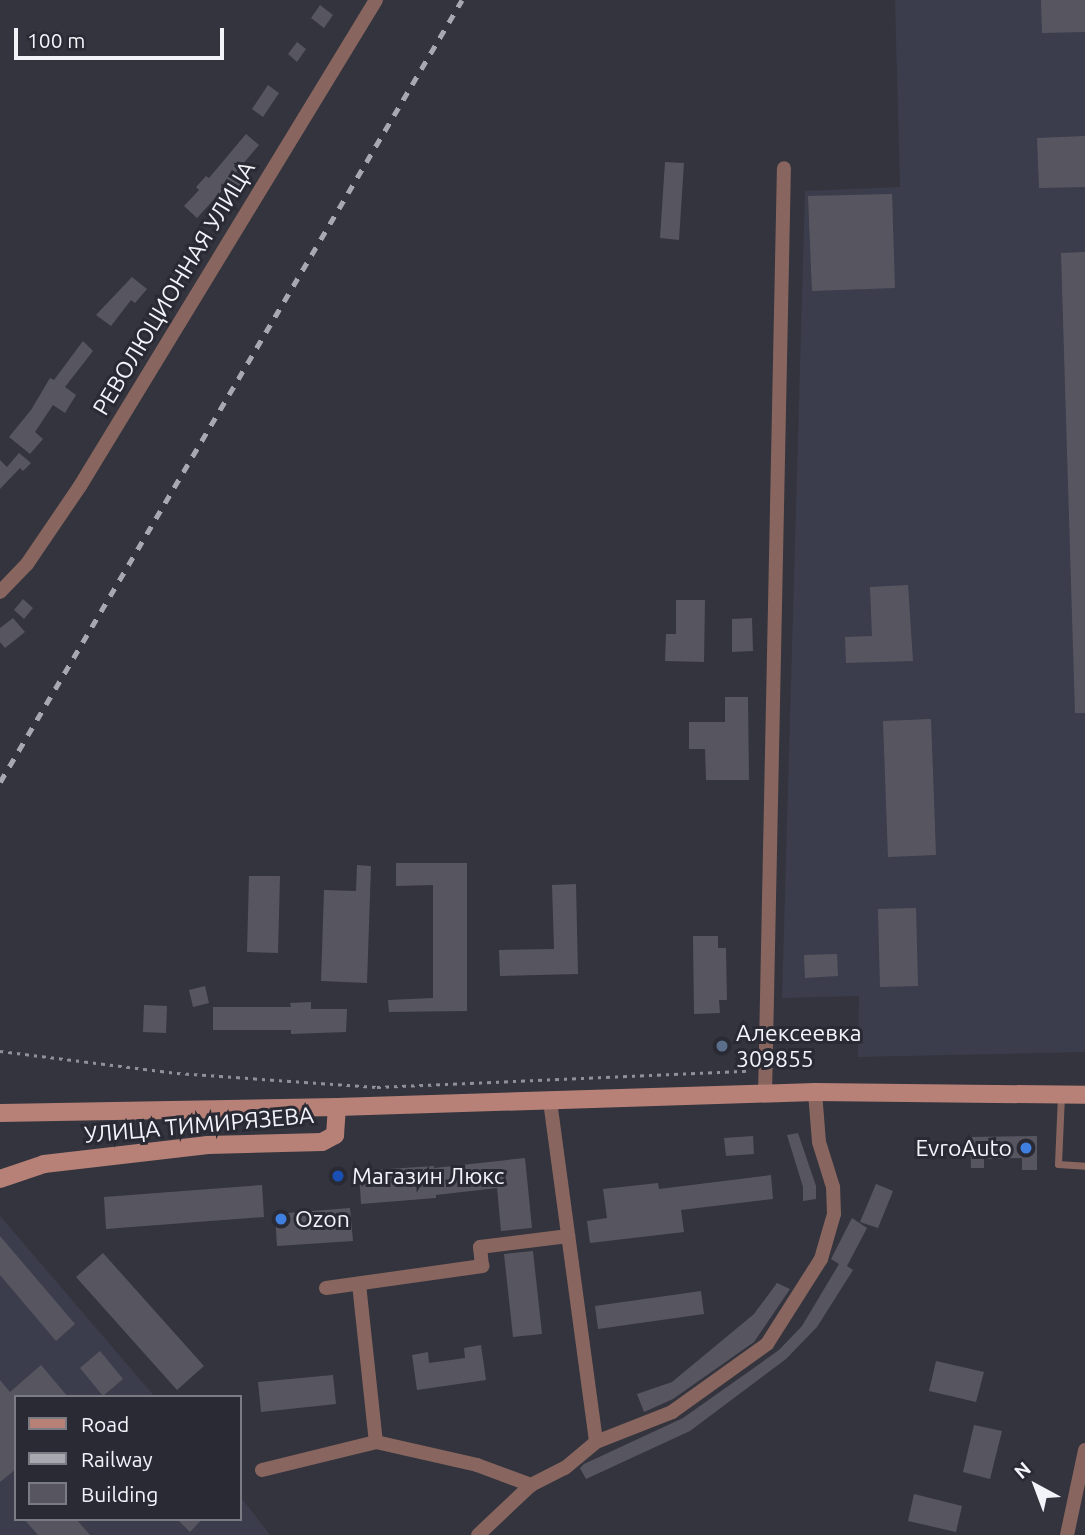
<!DOCTYPE html>
<html>
<head>
<meta charset="utf-8">
<style>
	body { margin:0 }
	#map { position:relative; width:1085px; height:1535px; overflow:hidden; background:#33343d; font-family:Ubuntu,sans-serif }
	div>[style] { position:absolute }
	.built>* { inset:0; background:#3c3d4c }
	.building>* { inset:0; background:#575660 }
	.path>* { height:2.5px; margin-top:-1.25px; transform-origin:0; background:repeating-linear-gradient(90deg,#909198 0 3.5px,transparent 0 8.5px) }
	.lane>* { height:7px; margin:-3.5px; padding:0 3.5px; transform-origin:3.5px; border-radius:3.5px; background:#88665f }
	.street>* { height:14px; margin:-7px; padding:0 7px; transform-origin:7px; border-radius:7px; background:#88665f }
	.secondary>* { height:18px; margin:-9px; padding:0 9px; transform-origin:9px; border-radius:9px; background:#b78177 }
	.rail>* { height:4.5px; margin-top:-2.25px; transform-origin:0; background:repeating-linear-gradient(90deg,#a8a9b0 0 9px,transparent 0 18px) }
	.dots>* { width:19px; height:19px; translate:-50% -50%; box-sizing:border-box; border:4px solid #292a33; border-radius:50% }
	span { translate:-50% -50%; white-space:nowrap; text-align:center; line-height:1.15; -webkit-text-stroke:6px #292a33; paint-order:stroke }
	.street-label { font-size:23px; color:#f3f4fa }
	.poi-label { font-size:23px; color:#f3f4fa }
	.left { translate:0 -50%; text-align:left }
	.right { translate:-100% -50%; text-align:right }
	.legend { position:absolute; left:14px; top:1395px; width:228px; height:126px; box-sizing:border-box; background:#292a33; border:2px solid #7a7b83; margin:0; padding:9px 12px; list-style:none; font-size:21px; color:#f3f4fa }
	.legend li { display:flex; align-items:center; gap:14px; height:35px }
	.legend b { width:35px; border:2px solid #7a7b83 }
	.north { position:absolute; left:1001px; top:1451px; width:70px; height:70px; -webkit-text-stroke:5px #292a33; paint-order:stroke; rotate:319deg; font-size:19px; font-weight:700; line-height:28px; text-align:center; color:#f3f4fa }
	.north::after { content:''; display:block; margin:auto; width:24px; height:32px; background:#f3f4fa; clip-path:polygon(50% 0,100% 100%,50% 72%,0 100%) }
	.scale { position:absolute; left:14px; top:28px; width:210px; height:32px; box-sizing:border-box; border:4px solid #f3f4fa; border-top:0; padding-left:9px; font-size:21px; line-height:24px; white-space:nowrap; color:#f3f4fa; -webkit-text-stroke:5px #292a33; paint-order:stroke }
</style>
</head>
<body>
<div id="map">
	<div class="built">
		<i style="clip-path:polygon(895px 0,1085px 0,1085px 1052px,858px 1057px,859px 996px,782px 998px,805px 191px,900px 187px)"></i>
		<i style="clip-path:polygon(0 1216px,155px 1397px,16px 1397px,16px 1519px,240px 1519px,240px 1496px,270px 1535px,0 1535px)"></i>
	</div>
	<div class="building">
		<i style="clip-path:polygon(1041px 0,1085px 0,1085px 32px,1042px 33px)"></i>
		<i style="clip-path:polygon(320px 5px,333px 15px,324px 28px,311px 18px)"></i>
		<i style="clip-path:polygon(297px 42px,306px 49px,297px 62px,288px 54px)"></i>
		<i style="clip-path:polygon(268px 85px,279px 93px,263px 117px,252px 109px)"></i>
		<i style="clip-path:polygon(246px 134px,259px 145px,236px 172px,245px 180px,236px 191px,228px 184px,197px 218px,184px 206px,199px 190px,196px 187px,206px 176px,209px 178px)"></i>
		<i style="clip-path:polygon(1085px 136px,1085px 187px,1039px 188px,1037px 138px)"></i>
		<i style="clip-path:polygon(665px 162px,684px 163px,679px 240px,660px 238px)"></i>
		<i style="clip-path:polygon(892px 194px,895px 288px,812px 291px,808px 196px)"></i>
		<i style="clip-path:polygon(1085px 252px,1085px 713px,1075px 713px,1061px 253px)"></i>
		<i style="clip-path:polygon(132px 277px,147px 289px,135px 303px,131px 300px,111px 326px,96px 315px)"></i>
		<i style="clip-path:polygon(83px 341px,93px 351px,65px 387px,76px 395px,65px 413px,53px 405px,35px 432px,43px 439px,30px 454px,9px 437px,31px 410px,50px 378px,54px 380px)"></i>
		<i style="clip-path:polygon(19px 453px,31px 463px,23px 471px,20px 468px,0 489px,0 460px,7px 467px)"></i>
		<i style="clip-path:polygon(908px 585px,913px 661px,846px 663px,845px 637px,872px 636px,870px 587px)"></i>
		<i style="clip-path:polygon(23px 599px,33px 608px,24px 619px,14px 610px)"></i>
		<i style="clip-path:polygon(676px 600px,705px 600px,704px 662px,665px 661px,666px 634px,676px 634px)"></i>
		<i style="clip-path:polygon(13px 618px,25px 632px,5px 648px,0 642px,0 628px)"></i>
		<i style="clip-path:polygon(752px 618px,753px 651px,732px 652px,732px 619px)"></i>
		<i style="clip-path:polygon(725px 697px,748px 697px,749px 780px,706px 780px,705px 749px,689px 749px,689px 722px,725px 722px)"></i>
		<i style="clip-path:polygon(931px 719px,936px 855px,888px 857px,883px 721px)"></i>
		<i style="clip-path:polygon(396px 863px,467px 863px,467px 1011px,389px 1012px,388px 1000px,433px 998px,433px 885px,396px 886px)"></i>
		<i style="clip-path:polygon(357px 865px,371px 866px,367px 983px,321px 981px,324px 890px,356px 891px)"></i>
		<i style="clip-path:polygon(249px 876px,280px 876px,278px 953px,247px 952px)"></i>
		<i style="clip-path:polygon(576px 884px,578px 974px,500px 976px,499px 950px,554px 949px,552px 885px)"></i>
		<i style="clip-path:polygon(916px 908px,918px 986px,880px 987px,878px 909px)"></i>
		<i style="clip-path:polygon(693px 936px,718px 936px,718px 948px,726px 948px,727px 1000px,719px 1000px,720px 1013px,694px 1014px)"></i>
		<i style="clip-path:polygon(837px 954px,838px 976px,805px 978px,804px 955px)"></i>
		<i style="clip-path:polygon(205px 986px,209px 1003px,193px 1007px,189px 990px)"></i>
		<i style="clip-path:polygon(311px 1002px,311px 1009px,347px 1009px,346px 1032px,291px 1034px,291px 1030px,213px 1030px,213px 1007px,291px 1007px,290px 1003px)"></i>
		<i style="clip-path:polygon(144px 1005px,167px 1006px,166px 1033px,143px 1032px)"></i>
		<i style="clip-path:polygon(798px 1133px,816px 1186px,816px 1199px,803px 1201px,803px 1187px,787px 1135px)"></i>
		<i style="clip-path:polygon(753px 1136px,754px 1154px,726px 1156px,724px 1138px)"></i>
		<i style="clip-path:polygon(1037px 1136px,1037px 1170px,1022px 1170px,1022px 1158px,984px 1159px,984px 1168px,971px 1168px,970px 1137px)"></i>
		<i style="clip-path:polygon(525px 1158px,532px 1228px,501px 1231px,497px 1188px,436px 1195px,436px 1198px,361px 1204px,359px 1171px,434px 1166px,434px 1168px)"></i>
		<i style="clip-path:polygon(771px 1175px,773px 1199px,681px 1210px,684px 1232px,590px 1243px,587px 1221px,607px 1218px,603px 1189px,658px 1183px,659px 1189px)"></i>
		<i style="clip-path:polygon(876px 1184px,893px 1191px,878px 1228px,860px 1222px)"></i>
		<i style="clip-path:polygon(262px 1185px,264px 1217px,106px 1229px,104px 1197px)"></i>
		<i style="clip-path:polygon(350px 1208px,353px 1241px,277px 1246px,275px 1214px)"></i>
		<i style="clip-path:polygon(852px 1218px,867px 1228px,847px 1266px,853px 1270px,817px 1327px,786px 1359px,690px 1431px,586px 1479px,580px 1468px,584px 1464px,683px 1418px,779px 1350px,802px 1326px,839px 1264px,831px 1259px)"></i>
		<i style="clip-path:polygon(0 1236px,75px 1324px,56px 1341px,0 1275px)"></i>
		<i style="clip-path:polygon(533px 1251px,542px 1334px,513px 1337px,504px 1254px)"></i>
		<i style="clip-path:polygon(103px 1253px,204px 1366px,177px 1390px,76px 1277px)"></i>
		<i style="clip-path:polygon(777px 1283px,790px 1289px,754px 1342px,673px 1399px,644px 1412px,637px 1394px,672px 1382px,754px 1314px)"></i>
		<i style="clip-path:polygon(701px 1291px,704px 1314px,598px 1329px,595px 1306px)"></i>
		<i style="clip-path:polygon(481px 1345px,486px 1380px,417px 1390px,412px 1355px,428px 1352px,429px 1363px,465px 1358px,464px 1348px)"></i>
		<i style="clip-path:polygon(100px 1351px,123px 1379px,103px 1396px,80px 1368px)"></i>
		<i style="clip-path:polygon(936px 1361px,984px 1372px,976px 1402px,929px 1391px)"></i>
		<i style="clip-path:polygon(41px 1365px,68px 1397px,16px 1397px,16px 1469px,0 1482px,0 1380px,10px 1392px)"></i>
		<i style="clip-path:polygon(333px 1375px,336px 1404px,261px 1412px,258px 1382px)"></i>
		<i style="clip-path:polygon(974px 1425px,1002px 1431px,990px 1479px,963px 1472px)"></i>
		<i style="clip-path:polygon(914px 1494px,962px 1506px,956px 1532px,908px 1521px)"></i>
		<i style="clip-path:polygon(24px 1519px,76px 1519px,90px 1535px,38px 1535px)"></i>
		<i style="clip-path:polygon(177px 1519px,202px 1519px,190px 1532px)"></i>
	</div>
	<div class="path">
		<i style="left:0;top:1051px;width:178px;rotate:7.1deg"></i>
		<i style="left:177px;top:1073px;width:200px;rotate:4deg"></i>
		<i style="left:377px;top:1087px;width:371px;rotate:-2.5deg"></i>
	</div>
	<div class="lane">
		<i style="left:1061px;top:1095px;width:69px;rotate:92.5deg"></i>
		<i style="left:1058px;top:1164px;width:27px;rotate:4deg"></i>
	</div>
	<div class="street">
		<i style="left:0;top:592px;width:39px;rotate:-46deg"></i>
		<i style="left:27px;top:564px;width:94px;rotate:-55.8deg"></i>
		<i style="left:80px;top:486px;width:569px;rotate:-58.66deg"></i>
		<i style="left:765px;top:1095px;width:927px;rotate:-88.83deg"></i>
		<i style="left:550px;top:1101px;width:344px;rotate:82.3deg"></i>
		<i style="left:359px;top:1284px;width:159px;rotate:83.9deg"></i>
		<i style="left:326px;top:1288px;width:158px;rotate:-8deg"></i>
		<i style="left:482px;top:1266px;width:19px;rotate:-96deg"></i>
		<i style="left:480px;top:1247px;width:89px;rotate:-7.1deg"></i>
		<i style="left:262px;top:1470px;width:117px;rotate:-13.8deg"></i>
		<i style="left:376px;top:1442px;width:104px;rotate:12.8deg"></i>
		<i style="left:477px;top:1465px;width:58px;rotate:20.3deg"></i>
		<i style="left:478px;top:1535px;width:73px;rotate:-43.3deg"></i>
		<i style="left:531px;top:1485px;width:38px;rotate:-27deg"></i>
		<i style="left:565px;top:1468px;width:40px;rotate:-40deg"></i>
		<i style="left:596px;top:1442px;width:82px;rotate:-21.5deg"></i>
		<i style="left:672px;top:1412px;width:117px;rotate:-35.6deg"></i>
		<i style="left:767px;top:1344px;width:101px;rotate:-57.6deg"></i>
		<i style="left:821px;top:1259px;width:47px;rotate:-73.9deg"></i>
		<i style="left:834px;top:1214px;width:27px;rotate:-92deg"></i>
		<i style="left:833px;top:1187px;width:47px;rotate:-107.3deg"></i>
		<i style="left:819px;top:1142px;width:50px;rotate:-94.6deg"></i>
		<i style="left:1067px;top:1535px;width:87px;rotate:-78deg"></i>
	</div>
	<div class="secondary">
		<i style="left:0;top:1113px;width:337px;rotate:-1deg"></i>
		<i style="left:337px;top:1107px;width:478px;rotate:-1.8deg"></i>
		<i style="left:815px;top:1092px;width:270px;rotate:0.6deg"></i>
		<i style="left:0;top:1179px;width:46px;rotate:-18.8deg"></i>
		<i style="left:44px;top:1164px;width:165px;rotate:-6.6deg"></i>
		<i style="left:208px;top:1145px;width:114px;rotate:-1.5deg"></i>
		<i style="left:322px;top:1142px;width:15px;rotate:-28deg"></i>
		<i style="left:335px;top:1135px;width:28px;rotate:-86deg"></i>
	</div>
	<div class="rail">
		<i style="left:0;top:782px;width:908px;rotate:-59.43deg"></i>
	</div>
	<div class="dots">
		<i style="left:722px;top:1046px;background:#5c6f8a"></i>
		<i style="left:1026px;top:1148px;background:#3f7fe0"></i>
		<i style="left:338px;top:1176px;background:#1a4fb4"></i>
		<i style="left:281px;top:1219px;background:#3f7fe0"></i>
	</div>
	<div class="street-label">
		<span style="left:174px;top:288px;rotate:-59deg">РЕВОЛЮЦИОННАЯ УЛИЦА</span>
		<span style="left:199px;top:1125px;rotate:-5deg">УЛИЦА ТИМИРЯЗЕВА</span>
	</div>
	<div class="poi-label">
		<span class="left" style="left:736px;top:1046px">Алексеевка<br>309855</span>
		<span class="right" style="left:1012px;top:1148px">EvroAuto</span>
		<span class="left" style="left:352px;top:1176px">Магазин Люкс</span>
		<span class="left" style="left:295px;top:1219px">Ozon</span>
	</div>
	<ul class="legend">
	<li><b style="height:9px;background:#b78177"></b>Road</li>
	<li><b style="height:9px;background:#a8a9b0"></b>Railway</li>
	<li><b style="height:19px;background:#575660"></b>Building</li>
	</ul>
	<div class="north">N</div>
	<div class="scale">100 m</div>
</div>
</body>
</html>
